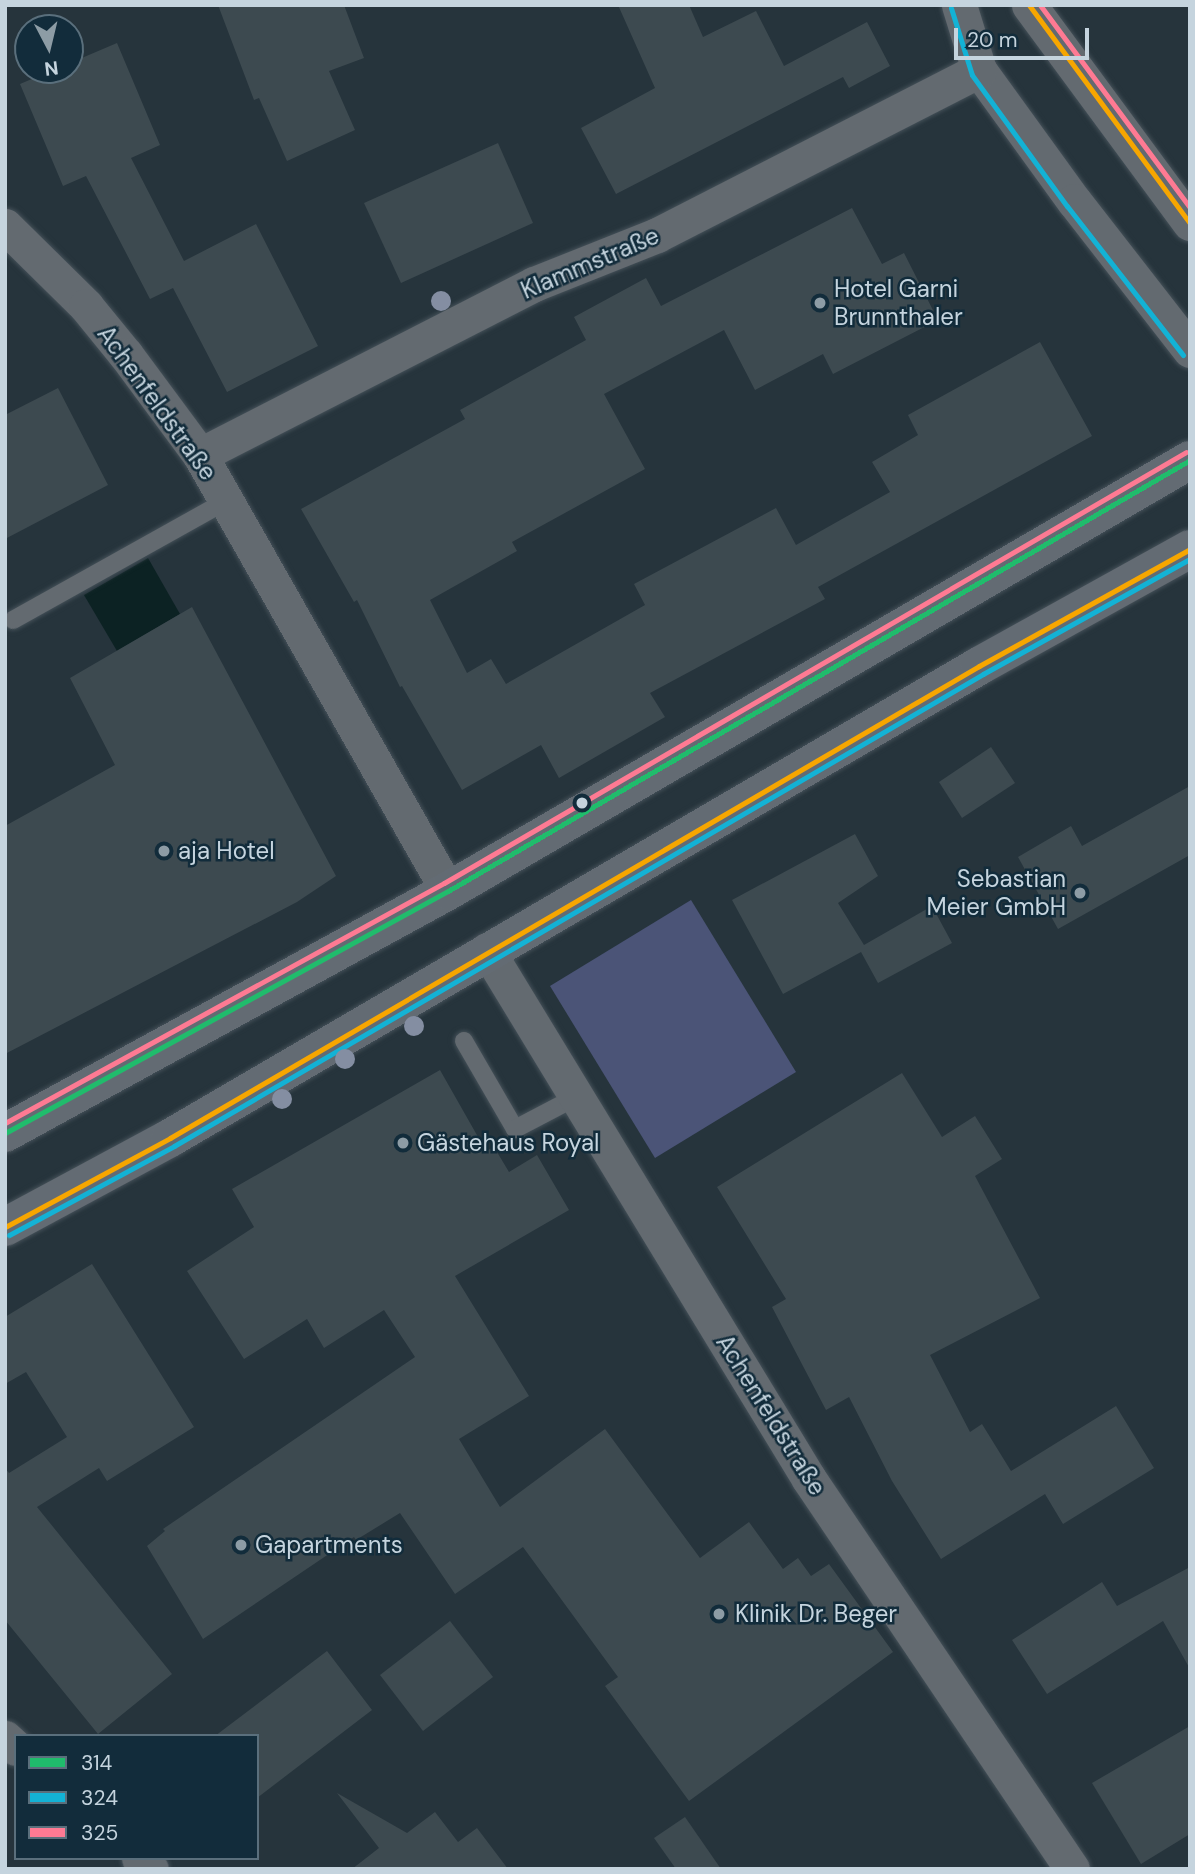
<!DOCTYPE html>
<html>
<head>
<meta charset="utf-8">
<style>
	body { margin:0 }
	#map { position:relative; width:1195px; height:1874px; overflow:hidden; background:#26343c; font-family:"DM Sans",sans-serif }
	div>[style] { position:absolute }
	.green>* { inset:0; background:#4b5477 }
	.water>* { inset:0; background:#0c2223 }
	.building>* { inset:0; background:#3d4a50 }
	.roads { filter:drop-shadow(0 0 2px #445058) drop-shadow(0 0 2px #445058) }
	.lane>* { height:18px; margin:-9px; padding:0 9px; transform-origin:9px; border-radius:9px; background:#636a70 }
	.street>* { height:35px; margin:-17.5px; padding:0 17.5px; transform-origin:17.5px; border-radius:17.5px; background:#636a70 }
	.secondary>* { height:38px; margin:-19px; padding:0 19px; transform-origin:19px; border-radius:19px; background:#636b73 }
	.bus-1>* { height:5px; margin:-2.5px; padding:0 2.5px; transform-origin:2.5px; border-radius:2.5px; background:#20bc6c }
	.bus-2>* { height:5px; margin:-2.5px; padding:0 2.5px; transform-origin:2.5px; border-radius:2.5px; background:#13b2d5 }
	.bus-3>* { height:5px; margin:-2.5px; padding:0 2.5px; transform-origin:2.5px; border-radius:2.5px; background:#fe7a93 }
	.bus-4>* { height:5px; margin:-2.5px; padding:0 2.5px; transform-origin:2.5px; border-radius:2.5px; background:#f7a600 }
	.trees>* { width:20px; height:20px; margin:-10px; border-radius:50%; background:#848ea2 }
	.dots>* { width:19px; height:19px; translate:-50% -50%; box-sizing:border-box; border:4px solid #122c3b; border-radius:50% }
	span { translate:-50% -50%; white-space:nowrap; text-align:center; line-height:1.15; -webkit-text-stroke:5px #122c3b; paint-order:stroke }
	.street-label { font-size:24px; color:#c5d4de }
	.poi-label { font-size:24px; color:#c5d4de }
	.left { translate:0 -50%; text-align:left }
	.right { translate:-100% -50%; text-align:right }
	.frame { position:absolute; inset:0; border:7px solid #c5d4de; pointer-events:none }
	.legend { position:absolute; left:14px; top:1734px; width:245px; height:126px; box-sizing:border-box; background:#122c3b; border:2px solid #5a6f7c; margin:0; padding:9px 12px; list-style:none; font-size:21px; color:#c5d4de }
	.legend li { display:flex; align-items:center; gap:14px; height:35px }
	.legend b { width:35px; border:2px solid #5a6f7c }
	.north { position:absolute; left:14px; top:14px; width:70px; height:70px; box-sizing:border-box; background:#122c3b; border:2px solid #5a6f7c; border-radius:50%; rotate:173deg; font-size:19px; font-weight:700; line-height:28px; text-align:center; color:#c5d4de }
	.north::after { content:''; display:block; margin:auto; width:24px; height:32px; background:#8d9ca5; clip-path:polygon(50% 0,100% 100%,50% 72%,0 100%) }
	.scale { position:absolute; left:954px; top:28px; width:135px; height:32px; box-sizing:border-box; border:4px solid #c5d4de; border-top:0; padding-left:9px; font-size:21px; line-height:24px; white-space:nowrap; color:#c5d4de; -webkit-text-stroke:5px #122c3b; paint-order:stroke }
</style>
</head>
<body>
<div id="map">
	<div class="green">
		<i style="clip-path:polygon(691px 900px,796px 1072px,655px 1158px,550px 986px)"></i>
	</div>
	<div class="water">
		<i style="clip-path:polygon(148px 558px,180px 614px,117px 651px,84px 595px)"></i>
	</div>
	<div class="building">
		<i style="clip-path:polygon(218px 5px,344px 5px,364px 58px,329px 71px,355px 130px,287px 161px,259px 98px,254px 100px)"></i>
		<i style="clip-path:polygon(618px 5px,689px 5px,703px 37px,756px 11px,784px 66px,867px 22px,890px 66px,849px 88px,843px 77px,616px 194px,581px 128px,655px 88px)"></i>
		<i style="clip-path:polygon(117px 43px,160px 145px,131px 158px,184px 261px,256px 224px,318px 346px,227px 392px,173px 288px,150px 299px,86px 176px,63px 186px,20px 84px,53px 70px,70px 70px,70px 63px)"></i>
		<i style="clip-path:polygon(498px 143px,533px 223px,401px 283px,364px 203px)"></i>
		<i style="clip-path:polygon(852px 208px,882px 264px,904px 253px,938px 320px,833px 374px,823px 354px,755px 390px,724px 330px,604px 394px,645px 469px,512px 542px,517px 551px,430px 600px,467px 673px,491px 659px,506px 684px,645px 605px,634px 584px,776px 508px,796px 545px,890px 492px,872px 462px,918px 435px,908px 415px,1040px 342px,1092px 436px,818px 587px,825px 599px,650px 693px,665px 717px,559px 778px,541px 745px,462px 790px,402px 686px,400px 687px,357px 600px,354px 602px,301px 509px,465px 419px,460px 410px,586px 340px,574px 317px,646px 278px,661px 306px)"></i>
		<i style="clip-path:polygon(58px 388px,108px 485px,5px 539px,5px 415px)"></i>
		<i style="clip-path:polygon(192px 607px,336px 876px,297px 902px,5px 1054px,5px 826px,115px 765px,70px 678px)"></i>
		<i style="clip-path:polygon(991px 747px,1015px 783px,962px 818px,939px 782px)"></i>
		<i style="clip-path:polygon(1190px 786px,1190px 855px,1058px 929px,1018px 857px,1071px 826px,1082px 846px)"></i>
		<i style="clip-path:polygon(855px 834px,878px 876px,838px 903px,864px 945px,932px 906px,952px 943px,878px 983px,861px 952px,783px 994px,732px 900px)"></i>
		<i style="clip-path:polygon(440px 1070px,486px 1151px,494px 1147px,509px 1172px,537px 1155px,569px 1210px,455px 1276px,529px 1396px,459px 1439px,500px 1507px,605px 1429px,700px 1558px,749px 1522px,783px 1569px,798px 1558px,811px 1576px,829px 1564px,893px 1652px,689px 1801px,605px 1686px,618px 1677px,523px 1547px,455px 1594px,400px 1513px,356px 1540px,354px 1537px,203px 1639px,147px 1546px,165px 1531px,163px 1529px,415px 1357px,384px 1310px,324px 1348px,307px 1319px,244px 1359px,187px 1271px,254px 1227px,232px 1189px)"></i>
		<i style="clip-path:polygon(902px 1073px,942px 1137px,975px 1116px,1002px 1159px,975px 1176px,1040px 1298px,930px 1355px,970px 1432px,982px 1424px,1011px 1471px,1116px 1406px,1154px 1468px,1063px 1524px,1045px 1494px,941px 1559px,892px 1481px,849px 1397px,826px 1410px,772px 1307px,786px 1299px,717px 1187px)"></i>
		<i style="clip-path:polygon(92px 1264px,194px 1427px,107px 1481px,99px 1468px,37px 1507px,172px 1674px,98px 1734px,5px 1620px,5px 1468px,9px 1473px,67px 1437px,26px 1372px,5px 1384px,5px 1317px)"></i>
		<i style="clip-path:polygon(1190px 1567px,1190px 1669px,1163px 1621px,1047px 1694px,1012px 1640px,1102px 1582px,1117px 1606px)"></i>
		<i style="clip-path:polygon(450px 1621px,493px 1677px,423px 1731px,380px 1675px)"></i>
		<i style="clip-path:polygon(327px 1651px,372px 1710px,257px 1798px,257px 1736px,215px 1736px)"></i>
		<i style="clip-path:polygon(1190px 1726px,1190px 1834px,1141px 1864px,1092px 1783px)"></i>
		<i style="clip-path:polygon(337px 1793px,407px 1833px,435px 1812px,458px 1842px,477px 1828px,508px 1869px,352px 1869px,379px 1848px)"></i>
		<i style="clip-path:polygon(685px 1817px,721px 1869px,676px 1869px,654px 1838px)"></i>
	</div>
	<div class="roads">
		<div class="lane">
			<i style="left:13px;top:620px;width:244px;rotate:-29.2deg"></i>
			<i style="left:464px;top:1041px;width:102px;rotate:59.9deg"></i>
			<i style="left:515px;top:1129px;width:69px;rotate:-27.7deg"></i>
		</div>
		<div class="street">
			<i style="left:959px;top:5px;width:68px;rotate:72.9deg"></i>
			<i style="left:979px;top:70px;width:162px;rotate:54.1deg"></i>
			<i style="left:1074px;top:201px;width:189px;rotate:52.1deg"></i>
			<i style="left:1029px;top:5px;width:271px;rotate:53.6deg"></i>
			<i style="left:5px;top:226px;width:114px;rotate:44.6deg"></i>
			<i style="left:86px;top:306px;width:63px;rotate:50.8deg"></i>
			<i style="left:126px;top:355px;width:124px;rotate:53.5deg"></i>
			<i style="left:200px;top:455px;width:502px;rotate:60.37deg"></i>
			<i style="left:200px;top:455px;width:375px;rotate:-27.1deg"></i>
			<i style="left:534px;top:284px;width:132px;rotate:-21.7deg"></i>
			<i style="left:657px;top:235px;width:362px;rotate:-27.1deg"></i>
			<i style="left:487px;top:950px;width:619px;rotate:58.67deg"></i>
			<i style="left:809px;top:1479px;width:470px;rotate:56deg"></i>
			<i style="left:5px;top:1738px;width:15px;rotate:42deg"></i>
			<i style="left:139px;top:1858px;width:16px;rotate:43deg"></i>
		</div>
		<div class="secondary">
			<i style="left:5px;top:1133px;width:505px;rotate:-28.65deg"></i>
			<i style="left:448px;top:891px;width:858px;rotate:-30.15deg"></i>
			<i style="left:5px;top:1227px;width:187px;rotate:-28.3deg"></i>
			<i style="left:170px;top:1138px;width:937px;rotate:-30.26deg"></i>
			<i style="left:979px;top:666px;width:241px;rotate:-29deg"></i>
		</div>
	</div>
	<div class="bus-1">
		<i style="left:5px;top:1133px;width:505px;rotate:-28.65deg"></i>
		<i style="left:448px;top:891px;width:858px;rotate:-30.15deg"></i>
	</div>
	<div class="bus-2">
		<i style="left:951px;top:8px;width:70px;rotate:72.6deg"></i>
		<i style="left:972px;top:75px;width:162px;rotate:54.1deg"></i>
		<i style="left:1067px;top:206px;width:189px;rotate:52.1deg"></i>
		<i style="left:9px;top:1235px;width:187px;rotate:-28.3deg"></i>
		<i style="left:174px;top:1146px;width:937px;rotate:-30.26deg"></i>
		<i style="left:983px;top:674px;width:237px;rotate:-29.1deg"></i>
	</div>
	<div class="bus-3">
		<i style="left:1040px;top:5px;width:252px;rotate:53.5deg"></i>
		<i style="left:5px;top:1123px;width:500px;rotate:-28.67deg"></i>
		<i style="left:444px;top:883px;width:858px;rotate:-30.15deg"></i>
	</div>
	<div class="bus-4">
		<i style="left:1029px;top:5px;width:271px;rotate:53.6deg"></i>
		<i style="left:5px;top:1227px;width:187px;rotate:-28.3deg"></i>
		<i style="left:170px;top:1138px;width:937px;rotate:-30.26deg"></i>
		<i style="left:979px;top:666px;width:241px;rotate:-29deg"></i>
	</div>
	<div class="trees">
		<i style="left:441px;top:301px"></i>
		<i style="left:414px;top:1026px"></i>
		<i style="left:345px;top:1059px"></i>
		<i style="left:282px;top:1099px"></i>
	</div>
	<div class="dots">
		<i style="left:820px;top:303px;background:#8d9ca5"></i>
		<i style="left:582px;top:803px;background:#c5d4de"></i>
		<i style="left:164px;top:851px;background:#8d9ca5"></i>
		<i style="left:1080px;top:893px;background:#8d9ca5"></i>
		<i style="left:403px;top:1143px;background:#8d9ca5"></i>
		<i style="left:241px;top:1545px;background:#8d9ca5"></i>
		<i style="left:719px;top:1614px;background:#8d9ca5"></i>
	</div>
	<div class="street-label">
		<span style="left:590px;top:263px;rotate:-23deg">Klammstraße</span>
		<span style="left:157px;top:403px;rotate:54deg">Achenfeldstraße</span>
		<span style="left:771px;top:1415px;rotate:58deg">Achenfeldstraße</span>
	</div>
	<div class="poi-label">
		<span class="left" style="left:834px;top:303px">Hotel Garni<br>Brunnthaler</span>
		<span class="left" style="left:178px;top:851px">aja Hotel</span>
		<span class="right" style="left:1066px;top:893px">Sebastian<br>Meier GmbH</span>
		<span class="left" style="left:417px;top:1143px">Gästehaus Royal</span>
		<span class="left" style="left:255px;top:1545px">Gapartments</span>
		<span class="left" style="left:735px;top:1614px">Klinik Dr. Beger</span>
	</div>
	<div class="frame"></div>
	<ul class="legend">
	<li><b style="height:9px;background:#20bc6c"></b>314</li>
	<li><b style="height:9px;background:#13b2d5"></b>324</li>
	<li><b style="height:9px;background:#fe7a93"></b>325</li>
	</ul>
	<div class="north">N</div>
	<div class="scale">20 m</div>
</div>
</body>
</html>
